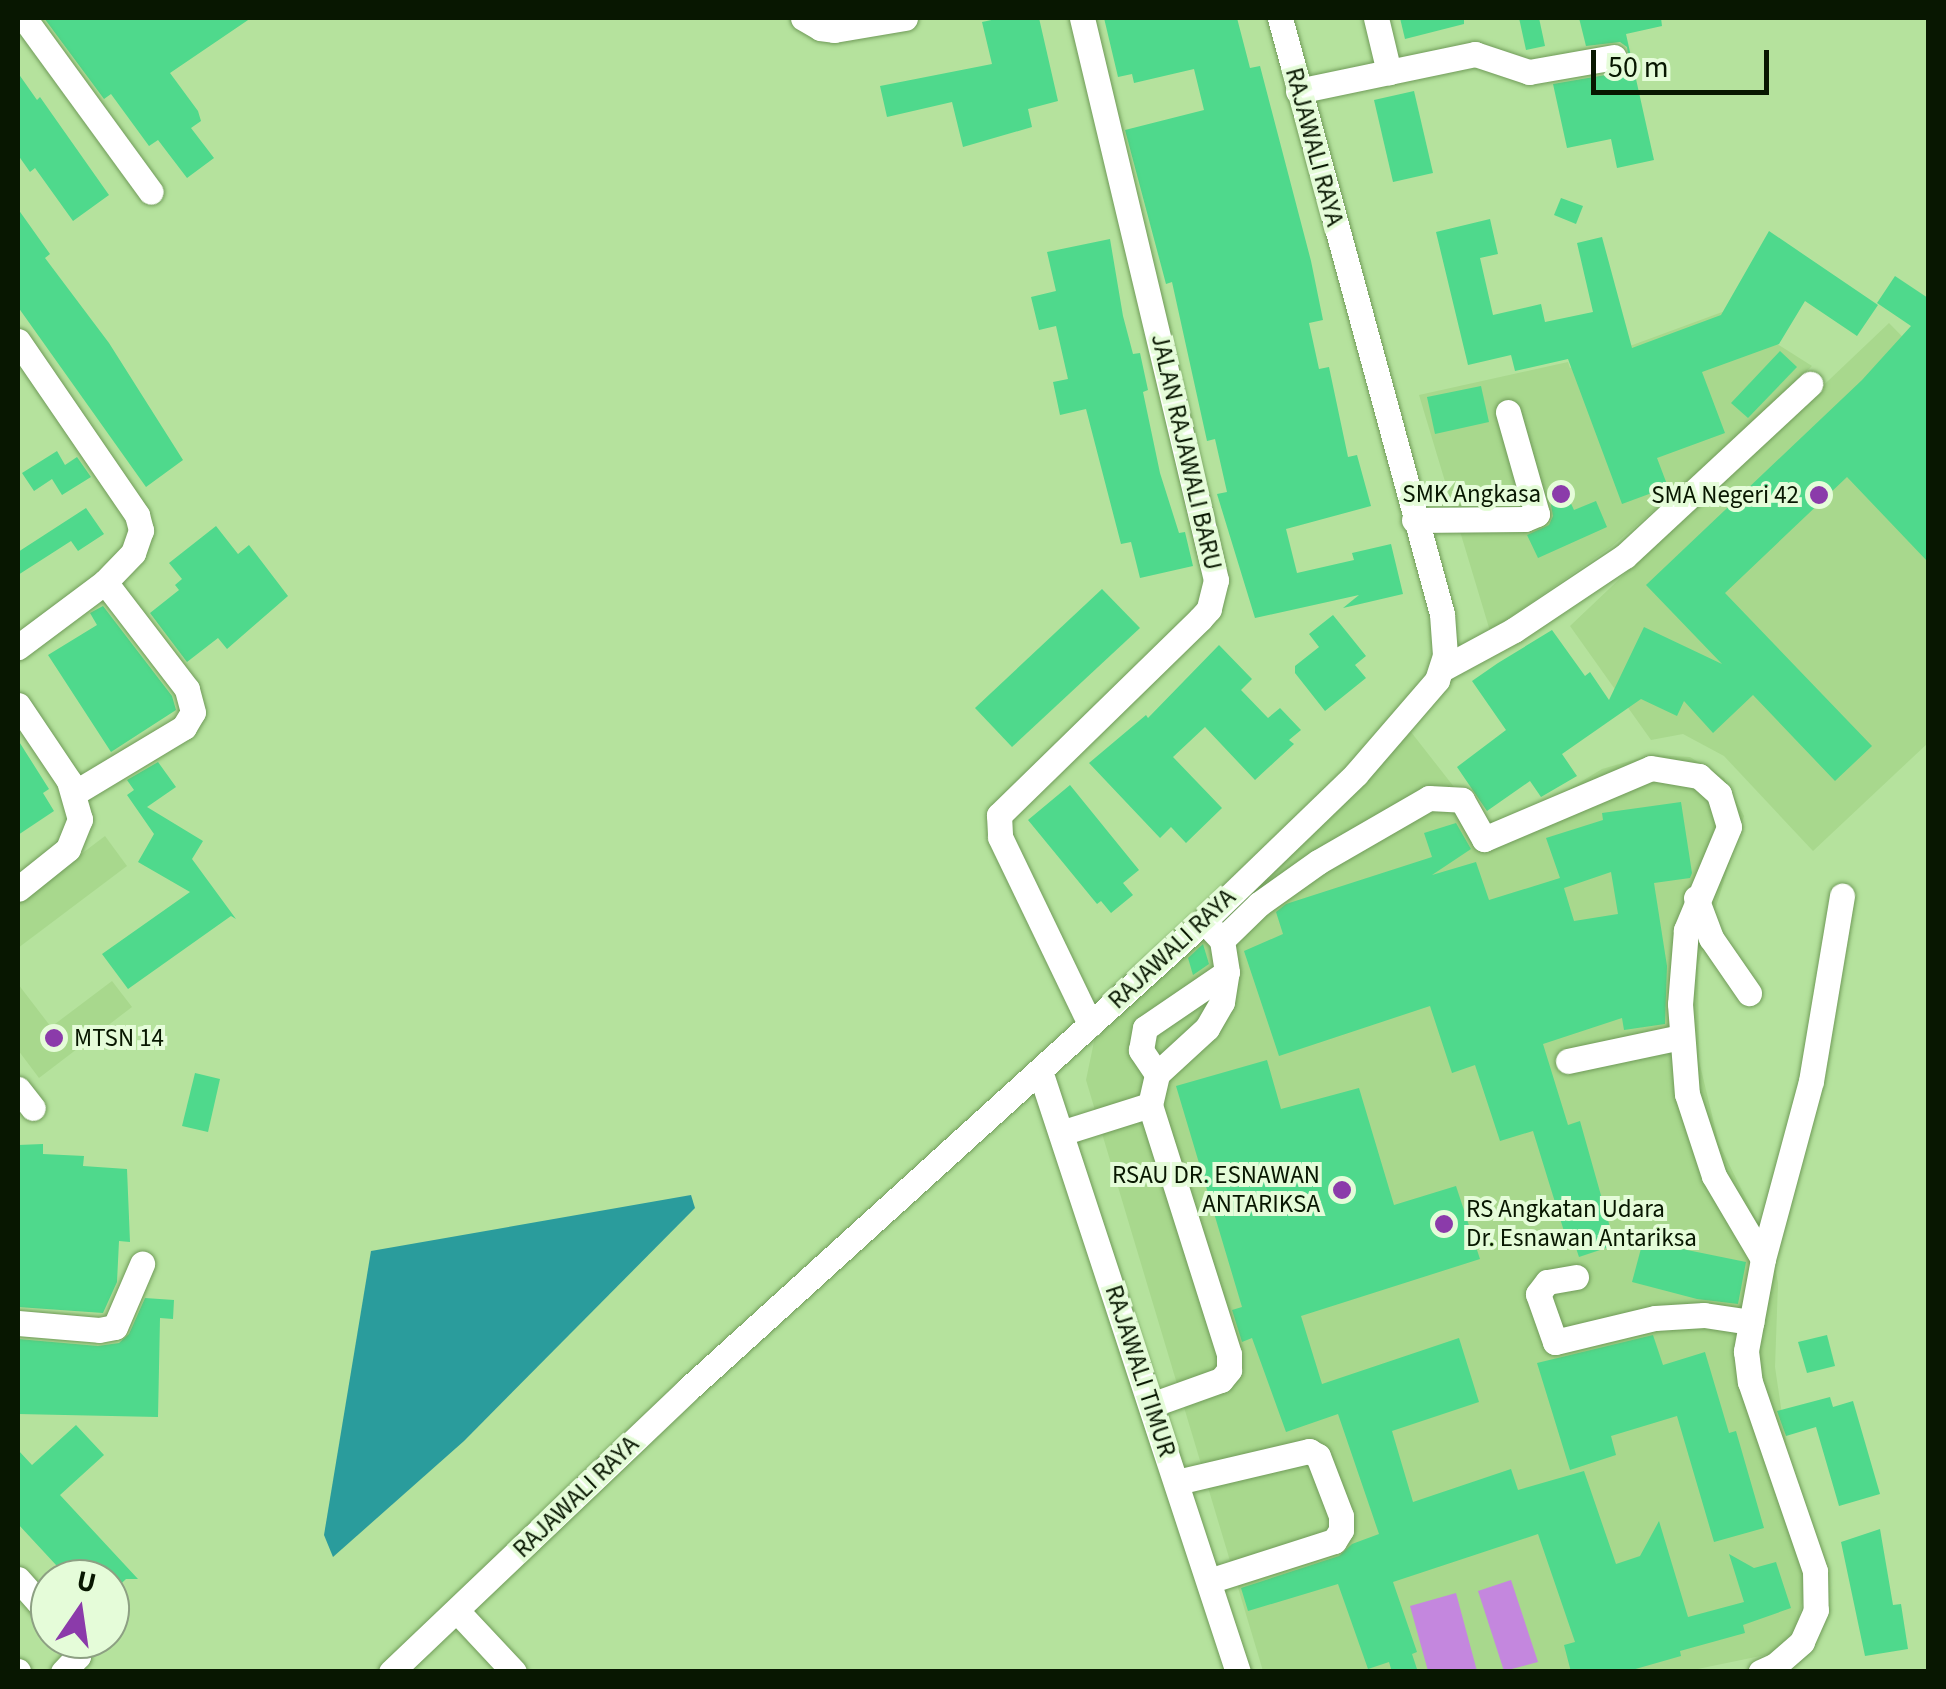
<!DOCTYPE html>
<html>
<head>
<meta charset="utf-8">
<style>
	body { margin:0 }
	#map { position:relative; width:1946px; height:1689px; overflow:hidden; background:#b5e29d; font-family:"Source Sans 3",sans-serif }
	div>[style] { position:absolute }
	.built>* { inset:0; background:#a8d88d }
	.green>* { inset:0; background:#c487de }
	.water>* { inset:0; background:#2a9c9c }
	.building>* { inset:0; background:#4fd98c }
	.roads { filter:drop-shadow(0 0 2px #709b59) drop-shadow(0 0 2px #709b59) }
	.minor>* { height:25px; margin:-12.5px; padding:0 12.5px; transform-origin:12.5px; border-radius:12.5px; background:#fff }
	.dots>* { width:28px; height:28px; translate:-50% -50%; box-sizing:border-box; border:5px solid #e5fcd9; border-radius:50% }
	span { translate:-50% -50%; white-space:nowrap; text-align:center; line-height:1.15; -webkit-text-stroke:8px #e5fcd9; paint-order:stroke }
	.street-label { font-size:25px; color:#081701 }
	.poi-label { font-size:25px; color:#081701 }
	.right { translate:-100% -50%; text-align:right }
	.left { translate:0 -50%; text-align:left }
	.frame { position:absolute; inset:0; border:20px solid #081701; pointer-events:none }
	.north { position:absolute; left:30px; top:1559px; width:100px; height:100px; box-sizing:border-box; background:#e5fcd9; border:2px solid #8da083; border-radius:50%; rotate:13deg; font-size:28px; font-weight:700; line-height:40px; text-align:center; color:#081701 }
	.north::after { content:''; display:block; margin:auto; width:35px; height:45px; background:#8b3baa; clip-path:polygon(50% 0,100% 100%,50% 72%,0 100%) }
	.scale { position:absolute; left:1591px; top:50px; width:178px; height:45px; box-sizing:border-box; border:5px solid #081701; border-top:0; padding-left:12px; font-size:30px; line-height:35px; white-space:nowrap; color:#081701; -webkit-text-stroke:8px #e5fcd9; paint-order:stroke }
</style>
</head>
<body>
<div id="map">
	<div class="built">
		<i style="clip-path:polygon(1725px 311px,1812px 366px,1735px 441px,1611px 547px,1490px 631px,1419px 395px,1568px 362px,1570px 368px)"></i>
		<i style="clip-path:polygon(1889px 323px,1928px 363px,1928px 743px,1813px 851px,1724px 756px,1683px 734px,1651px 740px,1570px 626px)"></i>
		<i style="clip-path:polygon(1411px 732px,1483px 824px,1541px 806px,1602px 769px,1651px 755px,1690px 757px,1724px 778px,1744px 816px,1698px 965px,1699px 1061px,1719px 1144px,1772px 1251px,1778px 1283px,1775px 1367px,1807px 1583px,1796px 1628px,1775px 1653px,1688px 1671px,1263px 1671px,1086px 1080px,1096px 1032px,1302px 842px)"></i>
		<i style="clip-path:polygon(105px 836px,127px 866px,18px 948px,18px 902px)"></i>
		<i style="clip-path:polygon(112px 981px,132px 1007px,39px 1078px,18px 1050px,18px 984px,51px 1027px)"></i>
	</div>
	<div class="green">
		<i style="clip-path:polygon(1511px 1580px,1538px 1662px,1504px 1671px,1478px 1591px)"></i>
		<i style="clip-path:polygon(1456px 1593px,1477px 1671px,1428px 1671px,1410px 1606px)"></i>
	</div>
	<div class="water">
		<i style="clip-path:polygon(691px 1195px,695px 1208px,464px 1441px,333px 1557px,324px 1535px,371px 1251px)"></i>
	</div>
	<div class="building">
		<i style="clip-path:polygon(44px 18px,251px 18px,170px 73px,198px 111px,201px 121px,191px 128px,214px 158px,187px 178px,158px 140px,149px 146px,111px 94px,104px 99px)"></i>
		<i style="clip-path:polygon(1001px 18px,1039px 18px,1058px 101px,1028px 109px,1032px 127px,963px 147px,952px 102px,887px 117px,880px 86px,992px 64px,982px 22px)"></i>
		<i style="clip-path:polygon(1104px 18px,1237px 18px,1250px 68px,1260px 66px,1311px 261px,1323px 320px,1309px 323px,1319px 369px,1329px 367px,1348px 457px,1357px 455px,1371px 506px,1286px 529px,1297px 573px,1354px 560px,1352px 553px,1391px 544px,1403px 594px,1343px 608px,1359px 595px,1255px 618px,1217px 494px,1227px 492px,1215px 439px,1207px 441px,1172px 282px,1166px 284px,1125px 130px,1204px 110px,1194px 69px,1134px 83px,1132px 74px,1118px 77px)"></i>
		<i style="clip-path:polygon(1400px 18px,1464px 18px,1464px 24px,1405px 39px)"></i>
		<i style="clip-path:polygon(1519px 18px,1539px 18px,1545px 46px,1526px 50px)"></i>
		<i style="clip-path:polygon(1579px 18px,1661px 18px,1662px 26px,1626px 34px,1654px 160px,1617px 168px,1611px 139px,1567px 148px,1553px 84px,1617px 73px,1629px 62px,1627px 47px,1620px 42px,1586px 46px)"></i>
		<i style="clip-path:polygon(18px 73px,37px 100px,40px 97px,109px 195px,73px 221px,35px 168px,30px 172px,18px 155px)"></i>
		<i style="clip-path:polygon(1414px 91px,1433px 173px,1393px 182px,1374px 100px)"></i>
		<i style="clip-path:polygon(1561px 198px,1583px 206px,1576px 224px,1554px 215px)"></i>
		<i style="clip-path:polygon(18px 209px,50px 254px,45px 258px,109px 343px,183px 460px,146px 487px,18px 307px)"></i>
		<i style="clip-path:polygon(1490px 219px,1498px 254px,1480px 258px,1493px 315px,1541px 304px,1545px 322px,1593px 312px,1577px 243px,1602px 237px,1632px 348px,1721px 315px,1769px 231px,1878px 305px,1857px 336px,1805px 301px,1779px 344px,1702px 372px,1725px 433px,1657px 458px,1668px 487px,1622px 504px,1568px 359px,1515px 371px,1511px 355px,1468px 365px,1436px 232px)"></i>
		<i style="clip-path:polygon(1110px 239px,1123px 316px,1133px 354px,1140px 353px,1148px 390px,1143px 392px,1160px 473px,1179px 533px,1185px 532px,1193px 566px,1140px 578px,1131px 542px,1121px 544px,1086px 409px,1060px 415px,1053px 382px,1068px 379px,1056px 326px,1039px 330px,1031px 297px,1056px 291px,1047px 252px)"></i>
		<i style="clip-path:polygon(1895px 276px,1928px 298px,1928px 562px,1847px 477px,1725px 593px,1872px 746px,1835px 781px,1753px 695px,1713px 733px,1684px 701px,1677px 716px,1641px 699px,1562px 754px,1577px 776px,1541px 797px,1530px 781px,1487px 811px,1457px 767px,1506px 730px,1472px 681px,1498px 663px,1552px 630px,1585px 676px,1590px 672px,1609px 700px,1644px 627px,1722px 664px,1646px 585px,1862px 380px,1911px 326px,1877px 303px)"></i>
		<i style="clip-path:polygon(1780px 351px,1797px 367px,1748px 418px,1731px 403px)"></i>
		<i style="clip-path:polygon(1481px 386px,1489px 422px,1435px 434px,1427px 397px)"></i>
		<i style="clip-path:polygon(57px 451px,65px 465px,77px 457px,91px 477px,62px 495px,52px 479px,34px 491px,22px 473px)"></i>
		<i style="clip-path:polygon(1566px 493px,1574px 510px,1596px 501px,1607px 527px,1538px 558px,1527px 535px,1549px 525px,1553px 516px,1550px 500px)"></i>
		<i style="clip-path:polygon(86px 508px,104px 534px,78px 551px,71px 541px,18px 575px,18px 552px)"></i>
		<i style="clip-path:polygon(216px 526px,238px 554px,249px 545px,288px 596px,227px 649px,218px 638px,187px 662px,150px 613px,179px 590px,175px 585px,182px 579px,169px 563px)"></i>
		<i style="clip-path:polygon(1102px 589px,1140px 628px,1012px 747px,975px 708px)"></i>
		<i style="clip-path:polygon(103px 606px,172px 696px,176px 710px,111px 752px,48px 655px,97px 625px,90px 613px)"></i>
		<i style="clip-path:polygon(1333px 615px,1366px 656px,1355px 665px,1366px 678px,1325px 711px,1295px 673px,1295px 666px,1319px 647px,1309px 634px)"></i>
		<i style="clip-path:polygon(1219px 645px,1252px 679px,1241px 690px,1268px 718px,1280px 708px,1301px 730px,1289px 740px,1294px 744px,1255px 780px,1205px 727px,1173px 757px,1222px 808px,1186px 843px,1171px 827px,1160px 838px,1089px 763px,1146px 715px,1148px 718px)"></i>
		<i style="clip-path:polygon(18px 740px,49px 789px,43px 793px,54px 811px,18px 835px)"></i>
		<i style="clip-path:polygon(158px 762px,176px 787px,147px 807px,203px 841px,192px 859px,236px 919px,231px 916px,128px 989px,102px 954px,190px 892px,138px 862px,154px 834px,127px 795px,134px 790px,127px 780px)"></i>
		<i style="clip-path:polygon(1070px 785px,1139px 870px,1123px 883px,1133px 895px,1111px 913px,1101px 901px,1097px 904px,1028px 820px)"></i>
		<i style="clip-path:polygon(evenodd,1681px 802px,1692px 873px,1690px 878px,1654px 883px,1667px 966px,1665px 1024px,1624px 1030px,1622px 1018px,1543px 1044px,1568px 1125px,1580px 1121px,1615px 1245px,1579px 1257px,1573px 1239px,1567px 1241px,1533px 1131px,1500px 1141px,1475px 1065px,1452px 1073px,1430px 1006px,1279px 1056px,1244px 951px,1283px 934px,1276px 912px,1286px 904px,1432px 857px,1424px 833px,1456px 823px,1471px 849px,1432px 875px,1476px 862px,1489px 900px,1560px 878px,1546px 838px,1603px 820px,1602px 813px,1681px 802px,1611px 872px,1618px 914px,1574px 921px,1564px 888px,1611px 872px)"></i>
		<i style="clip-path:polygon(1203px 944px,1209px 964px,1193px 975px,1188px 958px)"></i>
		<i style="clip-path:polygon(1267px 1060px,1281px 1109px,1359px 1088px,1394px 1205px,1456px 1186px,1480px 1259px,1301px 1316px,1322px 1384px,1459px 1338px,1479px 1402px,1392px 1431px,1413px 1502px,1511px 1469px,1518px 1490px,1584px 1471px,1616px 1564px,1640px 1556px,1659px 1521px,1688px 1617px,1744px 1602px,1729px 1554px,1754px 1568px,1776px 1562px,1791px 1608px,1743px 1625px,1745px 1633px,1680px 1651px,1681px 1656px,1625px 1672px,1571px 1672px,1564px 1645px,1575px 1642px,1538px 1534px,1393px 1582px,1417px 1652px,1412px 1654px,1418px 1672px,1392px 1672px,1389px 1662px,1368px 1669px,1338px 1584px,1248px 1611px,1241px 1588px,1339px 1556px,1352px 1544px,1379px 1534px,1338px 1414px,1286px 1432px,1252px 1338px,1242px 1342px,1232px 1310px,1242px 1307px,1176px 1086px)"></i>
		<i style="clip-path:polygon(195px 1073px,220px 1079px,208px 1132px,182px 1126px)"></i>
		<i style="clip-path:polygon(43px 1144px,43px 1154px,84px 1156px,83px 1166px,127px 1169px,130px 1242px,119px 1241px,117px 1282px,103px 1313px,18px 1307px,18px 1145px)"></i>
		<i style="clip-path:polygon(1643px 1241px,1746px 1262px,1738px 1304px,1697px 1299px,1632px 1282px)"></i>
		<i style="clip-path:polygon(145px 1298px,174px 1300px,173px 1319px,160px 1318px,158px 1417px,18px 1414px,18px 1339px,98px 1346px,119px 1343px,129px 1334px)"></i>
		<i style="clip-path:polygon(1653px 1335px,1663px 1365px,1705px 1352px,1729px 1433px,1736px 1431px,1764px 1528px,1714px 1542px,1677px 1416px,1611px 1436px,1616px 1455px,1570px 1470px,1537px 1363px)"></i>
		<i style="clip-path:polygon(1827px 1335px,1835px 1366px,1807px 1373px,1798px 1342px)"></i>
		<i style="clip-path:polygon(1830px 1397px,1833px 1407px,1853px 1401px,1880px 1494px,1839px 1506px,1816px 1427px,1786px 1436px,1777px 1411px)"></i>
		<i style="clip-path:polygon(76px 1425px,104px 1455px,60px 1495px,138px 1579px,126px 1579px,110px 1594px,110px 1579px,69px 1579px,18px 1524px,18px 1450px,32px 1465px)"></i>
		<i style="clip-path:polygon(1880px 1529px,1893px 1605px,1901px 1604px,1908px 1649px,1865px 1656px,1841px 1542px)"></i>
	</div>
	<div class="roads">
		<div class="minor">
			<i style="left:24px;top:18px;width:215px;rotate:53.9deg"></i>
			<i style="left:803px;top:18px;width:20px;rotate:30deg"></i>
			<i style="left:820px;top:28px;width:14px;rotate:8deg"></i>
			<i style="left:834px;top:30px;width:72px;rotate:-9.6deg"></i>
			<i style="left:1082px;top:18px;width:578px;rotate:76.59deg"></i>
			<i style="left:1216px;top:580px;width:30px;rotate:104deg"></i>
			<i style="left:1209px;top:609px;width:13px;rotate:132deg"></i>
			<i style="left:1200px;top:619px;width:281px;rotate:135.7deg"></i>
			<i style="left:999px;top:815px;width:22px;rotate:87deg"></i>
			<i style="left:1000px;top:837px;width:208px;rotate:64.3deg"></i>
			<i style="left:1376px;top:18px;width:56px;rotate:76.5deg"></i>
			<i style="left:1298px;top:91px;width:181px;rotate:-11.8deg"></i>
			<i style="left:1475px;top:54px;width:57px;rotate:18.4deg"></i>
			<i style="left:1529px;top:72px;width:86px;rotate:-10deg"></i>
			<i style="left:18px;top:341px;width:211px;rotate:55.6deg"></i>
			<i style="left:137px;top:515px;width:16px;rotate:75deg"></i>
			<i style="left:141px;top:530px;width:24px;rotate:109deg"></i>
			<i style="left:133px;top:553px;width:40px;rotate:134deg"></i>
			<i style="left:105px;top:582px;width:109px;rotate:143.2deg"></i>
			<i style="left:1414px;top:520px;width:111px;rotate:-0.5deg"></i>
			<i style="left:1525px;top:519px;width:13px;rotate:-23deg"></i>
			<i style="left:1537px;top:514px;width:106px;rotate:-105.9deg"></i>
			<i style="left:1442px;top:669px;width:82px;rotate:-28.4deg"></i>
			<i style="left:1514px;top:630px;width:133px;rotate:-33.7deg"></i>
			<i style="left:1625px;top:556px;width:253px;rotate:-42.9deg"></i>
			<i style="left:18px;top:705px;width:92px;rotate:56.1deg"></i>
			<i style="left:69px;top:781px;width:40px;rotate:74deg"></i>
			<i style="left:80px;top:819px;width:32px;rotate:112deg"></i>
			<i style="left:68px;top:849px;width:64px;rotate:141.3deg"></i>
			<i style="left:76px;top:792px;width:126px;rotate:-31deg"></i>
			<i style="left:184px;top:727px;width:17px;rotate:-59deg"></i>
			<i style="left:193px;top:712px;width:24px;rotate:-105deg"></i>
			<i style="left:187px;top:689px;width:135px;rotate:-127.5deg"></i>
			<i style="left:1696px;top:898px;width:43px;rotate:69.4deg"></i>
			<i style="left:1711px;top:938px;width:67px;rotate:55.4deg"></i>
			<i style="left:1204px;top:921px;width:26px;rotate:47deg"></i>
			<i style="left:1222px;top:940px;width:52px;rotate:-44.2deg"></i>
			<i style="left:1259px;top:904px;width:72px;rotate:-35.4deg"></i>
			<i style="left:1318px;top:862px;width:128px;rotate:-30deg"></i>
			<i style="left:1429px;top:798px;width:33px;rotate:3deg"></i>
			<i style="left:1462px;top:800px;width:45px;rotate:60.6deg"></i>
			<i style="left:1484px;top:839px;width:181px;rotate:-23deg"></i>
			<i style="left:1651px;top:768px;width:49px;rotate:9.5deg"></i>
			<i style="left:1699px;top:776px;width:27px;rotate:42deg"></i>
			<i style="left:1719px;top:794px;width:34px;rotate:73deg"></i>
			<i style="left:1729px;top:827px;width:112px;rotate:112.7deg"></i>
			<i style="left:1686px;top:930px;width:74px;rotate:94.6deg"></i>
			<i style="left:1680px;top:1004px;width:90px;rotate:85.6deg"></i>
			<i style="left:1687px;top:1094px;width:86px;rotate:71.8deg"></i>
			<i style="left:1714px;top:1176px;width:96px;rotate:59.4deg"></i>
			<i style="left:1763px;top:1259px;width:94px;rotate:100.5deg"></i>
			<i style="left:1746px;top:1351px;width:31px;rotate:83deg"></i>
			<i style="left:1750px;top:1382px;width:200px;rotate:71deg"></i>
			<i style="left:1815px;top:1571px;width:39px;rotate:89deg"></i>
			<i style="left:1816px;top:1610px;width:35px;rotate:114deg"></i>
			<i style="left:1802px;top:1642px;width:35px;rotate:139deg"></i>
			<i style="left:1776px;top:1665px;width:17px;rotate:156deg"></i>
			<i style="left:1568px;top:1061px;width:116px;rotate:-12deg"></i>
			<i style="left:1040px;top:1071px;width:633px;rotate:71.77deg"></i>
			<i style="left:1157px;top:1074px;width:29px;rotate:-124deg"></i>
			<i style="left:1141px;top:1050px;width:22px;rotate:-80deg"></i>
			<i style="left:1145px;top:1028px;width:99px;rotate:-34.3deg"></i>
			<i style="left:18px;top:1089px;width:24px;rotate:52deg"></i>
			<i style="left:1061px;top:1133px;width:93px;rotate:-17.5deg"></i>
			<i style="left:1763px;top:1259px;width:184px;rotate:-74.9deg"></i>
			<i style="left:1811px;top:1081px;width:188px;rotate:-80.5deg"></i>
			<i style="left:1576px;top:1277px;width:29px;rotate:170deg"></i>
			<i style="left:1547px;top:1282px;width:15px;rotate:127deg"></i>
			<i style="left:1538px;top:1294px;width:51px;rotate:70.5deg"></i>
			<i style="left:1555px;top:1342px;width:103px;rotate:-13.5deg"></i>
			<i style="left:1655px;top:1318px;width:49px;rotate:-3.5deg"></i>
			<i style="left:1704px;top:1315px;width:48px;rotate:8.5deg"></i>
			<i style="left:18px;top:1323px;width:81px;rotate:4.9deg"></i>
			<i style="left:99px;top:1330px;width:16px;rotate:-11deg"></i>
			<i style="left:115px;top:1327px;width:69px;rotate:-66.8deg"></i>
			<i style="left:1151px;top:1405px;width:74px;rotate:-19.7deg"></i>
			<i style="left:1221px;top:1380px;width:13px;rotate:-51deg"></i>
			<i style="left:1229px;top:1370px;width:16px;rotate:-90deg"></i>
			<i style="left:1229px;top:1354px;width:261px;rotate:-107.6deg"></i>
			<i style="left:1150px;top:1105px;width:32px;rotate:-77deg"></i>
			<i style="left:1157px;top:1074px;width:68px;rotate:-42.6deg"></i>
			<i style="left:1207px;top:1028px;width:30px;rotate:-60deg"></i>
			<i style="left:1222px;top:1002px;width:30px;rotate:-81deg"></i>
			<i style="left:1227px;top:972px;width:32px;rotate:-99deg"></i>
			<i style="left:1177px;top:1482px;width:136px;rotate:-13.2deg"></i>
			<i style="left:1309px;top:1451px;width:10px;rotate:29deg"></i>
			<i style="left:1318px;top:1456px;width:64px;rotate:69deg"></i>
			<i style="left:1341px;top:1516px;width:14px;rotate:90deg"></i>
			<i style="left:1341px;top:1530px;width:13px;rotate:122deg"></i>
			<i style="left:1334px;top:1541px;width:131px;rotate:162.3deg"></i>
			<i style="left:18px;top:1579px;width:48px;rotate:48.4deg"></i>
			<i style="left:457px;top:1611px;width:83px;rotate:46.9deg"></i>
			<i style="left:18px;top:1671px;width:1px;rotate:90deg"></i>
			<i style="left:63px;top:1672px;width:22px;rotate:-47deg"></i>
			<i style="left:78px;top:1656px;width:18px;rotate:-112deg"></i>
			<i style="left:391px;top:1672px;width:409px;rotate:-43.6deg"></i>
			<i style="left:687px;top:1390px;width:698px;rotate:-42.21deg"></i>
			<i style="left:1204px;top:921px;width:211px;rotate:-44deg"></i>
			<i style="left:1356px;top:774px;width:124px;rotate:-49.2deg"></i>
			<i style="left:1437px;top:680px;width:26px;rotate:-72deg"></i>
			<i style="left:1445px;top:655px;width:41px;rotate:-94.2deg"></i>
			<i style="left:1442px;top:614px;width:618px;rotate:-105.21deg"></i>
		</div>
	</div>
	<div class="dots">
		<i style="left:1561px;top:494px;background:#8b3baa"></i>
		<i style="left:1819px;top:495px;background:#8b3baa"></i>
		<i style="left:54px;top:1038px;background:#8b3baa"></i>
		<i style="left:1342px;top:1190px;background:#8b3baa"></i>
		<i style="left:1444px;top:1224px;background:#8b3baa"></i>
	</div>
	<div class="street-label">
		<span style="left:1314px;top:147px;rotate:75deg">RAJAWALI RAYA</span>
		<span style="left:1186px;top:452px;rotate:77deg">JALAN RAJAWALI BARU</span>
		<span style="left:1172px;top:949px;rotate:-43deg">RAJAWALI RAYA</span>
		<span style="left:1140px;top:1371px;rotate:72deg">RAJAWALI TIMUR</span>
		<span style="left:576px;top:1497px;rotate:-44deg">RAJAWALI RAYA</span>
	</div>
	<div class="poi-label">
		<span class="right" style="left:1541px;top:494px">SMK Angkasa</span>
		<span class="right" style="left:1799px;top:495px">SMA Negeri 42</span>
		<span class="left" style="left:74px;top:1038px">MTSN 14</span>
		<span class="right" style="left:1320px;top:1190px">RSAU DR. ESNAWAN<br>ANTARIKSA</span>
		<span class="left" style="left:1466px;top:1224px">RS Angkatan Udara<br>Dr. Esnawan Antariksa</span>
	</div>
	<div class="frame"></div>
	<div class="north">U</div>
	<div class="scale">50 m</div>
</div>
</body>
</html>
